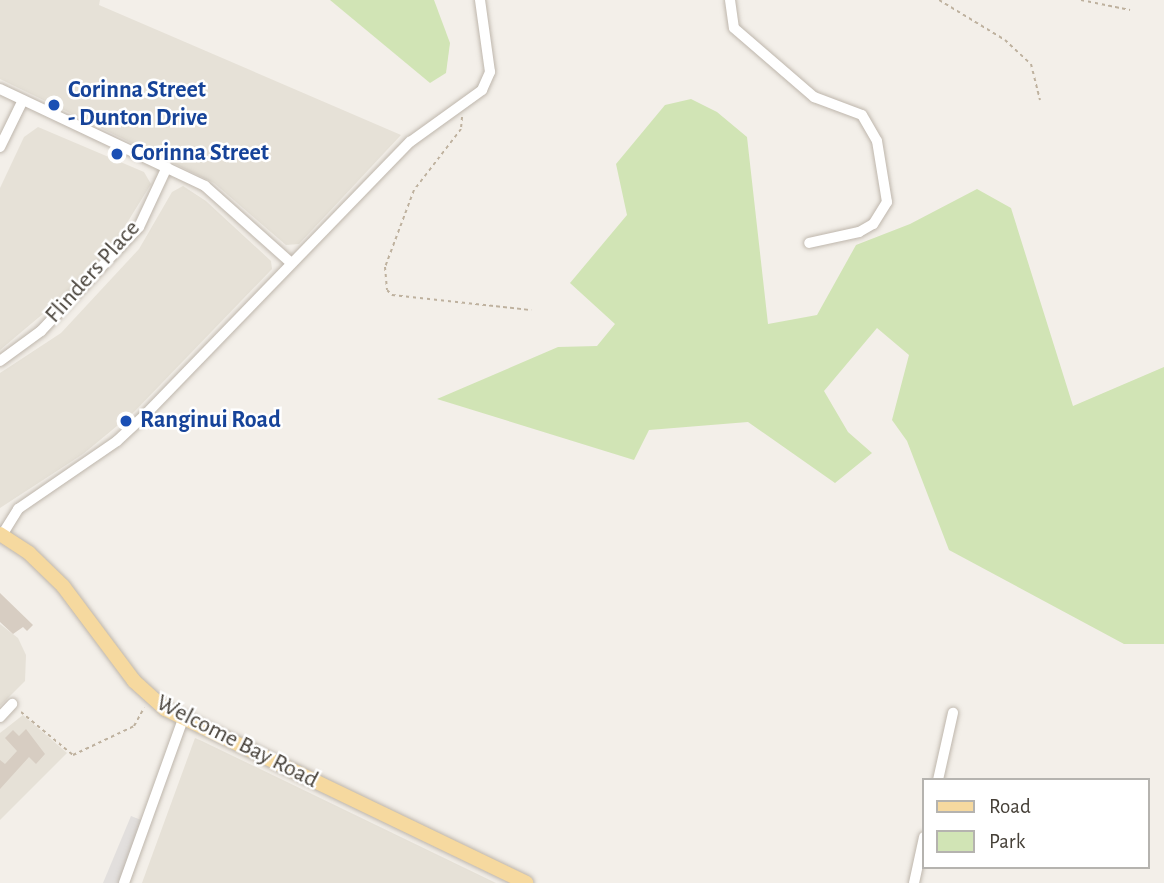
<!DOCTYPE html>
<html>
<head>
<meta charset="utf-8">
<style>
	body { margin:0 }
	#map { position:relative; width:1164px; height:883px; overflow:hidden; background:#f3efe9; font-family:"Alegreya Sans",sans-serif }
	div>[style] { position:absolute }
	.residential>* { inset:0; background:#e6e1d7 }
	.green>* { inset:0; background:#d1e4b5 }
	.parking>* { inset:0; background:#e2dfdd }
	.building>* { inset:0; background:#d7cdc2 }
	.path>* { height:2px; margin-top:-1px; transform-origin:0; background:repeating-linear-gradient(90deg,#beb19e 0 3.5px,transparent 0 7px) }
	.roads { filter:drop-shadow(0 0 2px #beb6ac) drop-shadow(0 0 2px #beb6ac) }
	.minor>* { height:10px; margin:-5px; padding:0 5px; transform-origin:5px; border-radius:5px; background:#fff }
	.major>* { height:14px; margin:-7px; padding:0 7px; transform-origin:7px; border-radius:7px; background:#f6d99f }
	.dots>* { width:19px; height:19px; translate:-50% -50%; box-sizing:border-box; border:4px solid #fff; border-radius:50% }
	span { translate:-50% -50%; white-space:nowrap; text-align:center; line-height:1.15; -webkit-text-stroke:5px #fff; paint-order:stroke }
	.transit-label { font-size:24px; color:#164399; font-weight:700 }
	.left { translate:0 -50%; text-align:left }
	.street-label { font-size:24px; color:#464038 }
	.legend { position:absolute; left:922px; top:778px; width:228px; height:91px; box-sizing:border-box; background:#fff; border:2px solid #b5b3af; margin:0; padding:9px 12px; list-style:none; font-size:21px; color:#464038 }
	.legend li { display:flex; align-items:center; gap:14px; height:35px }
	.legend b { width:35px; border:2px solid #b5b3af }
</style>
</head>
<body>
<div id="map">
	<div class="residential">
		<i style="clip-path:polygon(0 0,100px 0,99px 5px,401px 135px,299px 244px,286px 245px,214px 183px,0 79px)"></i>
		<i style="clip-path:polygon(38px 127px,144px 172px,151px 184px,117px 239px,76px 286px,0 350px,0 188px,24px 137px)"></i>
		<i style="clip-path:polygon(183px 186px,206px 201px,271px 261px,272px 269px,134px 412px,83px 454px,0 508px,0 373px,61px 333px,139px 249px,172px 192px)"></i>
		<i style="clip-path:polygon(0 624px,18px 638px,26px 655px,25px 681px,0 706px)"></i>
		<i style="clip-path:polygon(23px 715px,67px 753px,0 820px,0 733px)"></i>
		<i style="clip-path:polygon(195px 738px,202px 741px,496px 883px,142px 883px)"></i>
	</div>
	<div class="green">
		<i style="clip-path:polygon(330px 0,434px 0,450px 43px,446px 73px,430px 83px)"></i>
		<i style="clip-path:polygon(691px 99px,717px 112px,747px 137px,768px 324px,817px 315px,856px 245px,910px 224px,977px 189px,1011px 208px,1073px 406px,1164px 367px,1164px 644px,1124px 644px,949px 550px,907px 441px,892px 420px,909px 355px,877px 328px,824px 391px,848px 432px,872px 453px,835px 483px,748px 422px,649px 430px,634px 460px,437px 399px,558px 347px,597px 346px,615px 324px,570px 283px,627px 215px,616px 164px,665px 105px)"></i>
	</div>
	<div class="parking">
		<i style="clip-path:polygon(131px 816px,146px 822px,124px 883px,103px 883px)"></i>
	</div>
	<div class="building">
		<i style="clip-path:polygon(0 593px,33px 625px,27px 631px,23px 627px,13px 634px,0 622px)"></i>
		<i style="clip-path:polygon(26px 729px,45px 754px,36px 764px,29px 757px,0 789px,0 760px,5px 764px,17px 751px,5px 738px,13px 730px,19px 736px)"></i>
	</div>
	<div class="path">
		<i style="left:939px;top:0;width:77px;rotate:31.2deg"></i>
		<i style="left:1005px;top:40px;width:35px;rotate:43deg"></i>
		<i style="left:1031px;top:64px;width:37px;rotate:76deg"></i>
		<i style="left:1081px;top:0;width:50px;rotate:11.5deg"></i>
		<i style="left:462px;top:117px;width:12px;rotate:95deg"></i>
		<i style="left:461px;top:129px;width:77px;rotate:127.6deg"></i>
		<i style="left:414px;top:190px;width:82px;rotate:110.6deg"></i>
		<i style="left:385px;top:267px;width:23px;rotate:85deg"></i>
		<i style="left:387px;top:290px;width:7px;rotate:45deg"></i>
		<i style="left:392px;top:295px;width:140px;rotate:6.2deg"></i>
		<i style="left:21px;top:712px;width:67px;rotate:39.6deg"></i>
		<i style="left:73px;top:755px;width:68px;rotate:-25.4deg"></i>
		<i style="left:134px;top:726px;width:21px;rotate:-61deg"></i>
	</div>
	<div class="roads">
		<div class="minor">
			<i style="left:730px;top:0;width:28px;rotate:82deg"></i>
			<i style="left:734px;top:28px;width:106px;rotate:40.8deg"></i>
			<i style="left:814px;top:97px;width:51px;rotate:20.6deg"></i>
			<i style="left:862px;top:115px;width:30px;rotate:60deg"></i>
			<i style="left:877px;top:141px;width:62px;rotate:80.7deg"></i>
			<i style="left:887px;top:202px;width:26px;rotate:122deg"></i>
			<i style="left:873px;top:224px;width:16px;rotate:150deg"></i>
			<i style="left:859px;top:232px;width:51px;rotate:167.6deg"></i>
			<i style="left:0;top:89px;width:227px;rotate:25.3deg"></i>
			<i style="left:205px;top:186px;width:114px;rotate:41.8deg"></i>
			<i style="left:0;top:147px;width:52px;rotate:-63.9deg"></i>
			<i style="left:0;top:361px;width:51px;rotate:-36.2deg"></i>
			<i style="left:41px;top:331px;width:143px;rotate:-46.7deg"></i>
			<i style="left:139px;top:227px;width:66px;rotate:-65deg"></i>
			<i style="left:2px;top:535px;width:31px;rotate:-58deg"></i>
			<i style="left:18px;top:509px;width:120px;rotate:-34.5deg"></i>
			<i style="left:117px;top:441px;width:41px;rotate:-43deg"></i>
			<i style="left:147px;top:413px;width:378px;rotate:-45.9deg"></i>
			<i style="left:410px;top:142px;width:89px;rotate:-35.8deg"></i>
			<i style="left:482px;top:90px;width:20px;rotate:-66deg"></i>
			<i style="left:490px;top:72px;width:73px;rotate:-97.9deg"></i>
			<i style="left:0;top:717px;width:18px;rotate:-47deg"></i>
			<i style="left:938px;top:780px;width:69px;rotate:-77.4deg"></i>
			<i style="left:124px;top:883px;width:174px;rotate:-70.2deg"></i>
			<i style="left:914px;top:883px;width:47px;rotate:-77.7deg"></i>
		</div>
		<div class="major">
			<i style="left:0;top:534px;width:35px;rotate:33deg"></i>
			<i style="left:29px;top:553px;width:47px;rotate:44.1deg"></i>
			<i style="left:63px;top:586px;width:119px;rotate:53.2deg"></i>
			<i style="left:134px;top:681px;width:42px;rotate:42.1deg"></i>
			<i style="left:165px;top:709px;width:401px;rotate:25.7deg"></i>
		</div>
	</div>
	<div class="dots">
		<i style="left:54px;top:105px;background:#1a4fb4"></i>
		<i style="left:117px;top:154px;background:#1a4fb4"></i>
		<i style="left:126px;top:421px;background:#1a4fb4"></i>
	</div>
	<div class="transit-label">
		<span class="left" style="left:68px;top:105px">Corinna Street<br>- Dunton Drive</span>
		<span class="left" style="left:131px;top:154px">Corinna Street</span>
		<span class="left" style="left:140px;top:421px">Ranginui Road</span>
	</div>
	<div class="street-label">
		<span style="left:93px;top:272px;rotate:-48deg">Flinders Place</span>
		<span style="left:237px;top:742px;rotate:27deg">Welcome Bay Road</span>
	</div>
	<ul class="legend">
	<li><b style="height:9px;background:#f6d99f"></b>Road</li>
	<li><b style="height:19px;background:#d1e4b5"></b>Park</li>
	</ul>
</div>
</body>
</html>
